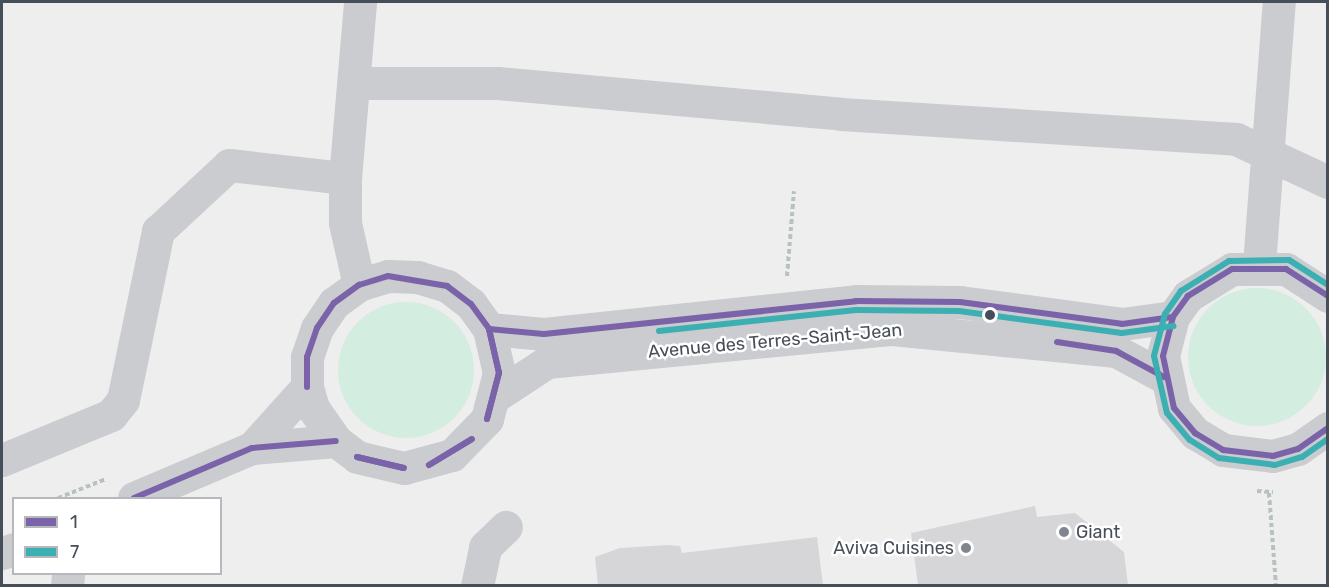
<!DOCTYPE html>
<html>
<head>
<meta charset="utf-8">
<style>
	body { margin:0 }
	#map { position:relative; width:1329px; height:587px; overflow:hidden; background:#efeeee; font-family:Rubik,sans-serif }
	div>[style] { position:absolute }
	.green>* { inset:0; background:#d3ede0 }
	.round { border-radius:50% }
	.building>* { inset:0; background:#d6d6d8 }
	.path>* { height:4px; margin-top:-2px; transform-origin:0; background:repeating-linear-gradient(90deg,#b7c2c0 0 4.5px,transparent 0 7.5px) }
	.minor>* { height:33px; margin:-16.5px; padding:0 16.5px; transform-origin:16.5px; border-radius:16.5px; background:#cacccf }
	.bus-1>* { height:6px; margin:-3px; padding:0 3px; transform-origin:3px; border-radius:3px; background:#7a63a9 }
	.bus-2>* { height:6px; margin:-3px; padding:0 3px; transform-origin:3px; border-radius:3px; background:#3cafb3 }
	.dots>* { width:16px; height:16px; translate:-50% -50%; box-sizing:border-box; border:3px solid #fff; border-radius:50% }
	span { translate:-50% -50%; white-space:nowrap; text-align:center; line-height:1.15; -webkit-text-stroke:5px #fff; paint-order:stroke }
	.street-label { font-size:18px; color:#464e59 }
	.poi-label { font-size:18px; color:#464e59 }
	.left { translate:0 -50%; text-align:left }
	.right { translate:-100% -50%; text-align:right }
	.frame { position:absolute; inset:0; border:3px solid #464e59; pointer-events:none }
	.legend { position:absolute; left:12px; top:497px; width:210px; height:78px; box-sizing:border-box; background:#fff; border:2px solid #b5b8bd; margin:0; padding:8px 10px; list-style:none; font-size:18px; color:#464e59 }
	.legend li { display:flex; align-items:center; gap:12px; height:30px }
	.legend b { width:30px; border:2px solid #b5b8bd }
</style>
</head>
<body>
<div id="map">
	<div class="green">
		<i class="round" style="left:1188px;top:288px;width:138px;height:138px"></i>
		<i class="round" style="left:338px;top:302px;width:136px;height:136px"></i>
	</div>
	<div class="building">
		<i style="clip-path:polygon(1035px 506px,1037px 517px,1075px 513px,1124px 552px,1128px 585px,918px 585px,911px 533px)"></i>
		<i style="clip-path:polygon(817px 537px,823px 585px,598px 585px,595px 557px,620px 548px,667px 545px,680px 546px,682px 553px)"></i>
	</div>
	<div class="path">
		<i style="left:787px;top:276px;width:85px;rotate:-85.3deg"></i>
		<i style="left:1257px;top:491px;width:16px;rotate:4deg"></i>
		<i style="left:1269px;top:493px;width:93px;rotate:85.7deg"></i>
		<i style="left:58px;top:498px;width:52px;rotate:-21.6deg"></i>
	</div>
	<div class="minor">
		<i style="left:355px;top:83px;width:142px"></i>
		<i style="left:497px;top:83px;width:345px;rotate:5.1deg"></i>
		<i style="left:841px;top:114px;width:396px;rotate:3.6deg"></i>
		<i style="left:1236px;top:139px;width:102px;rotate:25.1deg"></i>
		<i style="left:1259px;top:265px;width:264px;rotate:-85.7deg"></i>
		<i style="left:359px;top:285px;width:64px;rotate:-102.7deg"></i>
		<i style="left:345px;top:223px;width:45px;rotate:-90deg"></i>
		<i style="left:345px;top:178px;width:177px;rotate:-85.1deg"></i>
		<i style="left:1328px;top:296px;width:50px;rotate:-147.3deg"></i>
		<i style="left:1286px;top:269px;width:54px;rotate:180deg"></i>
		<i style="left:1232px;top:269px;width:52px;rotate:148.5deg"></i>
		<i style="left:1188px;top:296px;width:26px;rotate:126deg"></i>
		<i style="left:1173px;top:317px;width:40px;rotate:104.4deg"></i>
		<i style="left:1163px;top:356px;width:53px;rotate:78.1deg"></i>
		<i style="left:1174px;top:408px;width:33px;rotate:50deg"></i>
		<i style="left:1195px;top:433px;width:33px;rotate:31deg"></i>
		<i style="left:1223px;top:450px;width:50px;rotate:6.8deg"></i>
		<i style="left:1273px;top:456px;width:26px;rotate:-16deg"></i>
		<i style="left:1298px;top:449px;width:37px;rotate:-35deg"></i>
		<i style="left:489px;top:329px;width:55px;rotate:5.2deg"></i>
		<i style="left:544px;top:334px;width:314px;rotate:-6deg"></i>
		<i style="left:856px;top:301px;width:104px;rotate:0.6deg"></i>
		<i style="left:960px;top:302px;width:163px;rotate:7.7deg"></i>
		<i style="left:1122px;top:324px;width:51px;rotate:-7.8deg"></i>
		<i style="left:497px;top:395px;width:60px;rotate:-33.4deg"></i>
		<i style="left:547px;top:362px;width:347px;rotate:-5.5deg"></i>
		<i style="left:892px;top:329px;width:225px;rotate:5.6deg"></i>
		<i style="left:1116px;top:351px;width:55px;rotate:28.4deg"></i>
		<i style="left:252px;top:448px;width:82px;rotate:-48deg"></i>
		<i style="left:2px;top:460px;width:118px;rotate:-22.4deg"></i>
		<i style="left:111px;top:415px;width:19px;rotate:-51deg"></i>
		<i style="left:123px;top:400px;width:173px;rotate:-78.3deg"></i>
		<i style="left:158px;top:231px;width:97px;rotate:-42.9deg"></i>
		<i style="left:229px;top:165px;width:117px;rotate:6.4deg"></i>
		<i style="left:134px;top:498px;width:128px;rotate:-23deg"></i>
		<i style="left:252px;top:448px;width:84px;rotate:-4.8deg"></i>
		<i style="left:336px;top:441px;width:26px;rotate:37deg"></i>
		<i style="left:357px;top:457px;width:48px;rotate:13.2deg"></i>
		<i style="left:404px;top:468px;width:50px;rotate:-15.2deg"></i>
		<i style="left:452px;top:455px;width:50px;rotate:-45.8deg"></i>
		<i style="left:487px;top:419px;width:48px;rotate:-75.4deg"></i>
		<i style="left:499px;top:373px;width:45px;rotate:-102.8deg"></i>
		<i style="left:489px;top:329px;width:31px;rotate:-126deg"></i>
		<i style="left:471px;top:304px;width:30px;rotate:-143deg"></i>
		<i style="left:447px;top:286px;width:30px;rotate:-163deg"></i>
		<i style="left:418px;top:277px;width:30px;rotate:-178deg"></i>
		<i style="left:388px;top:276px;width:30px;rotate:163deg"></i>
		<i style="left:359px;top:285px;width:31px;rotate:144deg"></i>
		<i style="left:334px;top:303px;width:30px;rotate:124deg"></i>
		<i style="left:317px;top:328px;width:31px;rotate:109deg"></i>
		<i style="left:307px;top:357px;width:30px;rotate:90deg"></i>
		<i style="left:307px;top:387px;width:22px;rotate:74deg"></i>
		<i style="left:313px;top:408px;width:40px;rotate:55.1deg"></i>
		<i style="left:2px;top:553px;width:13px;rotate:-18deg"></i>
		<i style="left:67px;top:586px;width:12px;rotate:-85deg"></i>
		<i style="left:477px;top:586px;width:40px;rotate:-78deg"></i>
		<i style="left:485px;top:547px;width:29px;rotate:-44deg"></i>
	</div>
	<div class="bus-1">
		<i style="left:1328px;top:296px;width:50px;rotate:-147.3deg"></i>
		<i style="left:1286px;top:269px;width:54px;rotate:180deg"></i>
		<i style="left:1232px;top:269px;width:52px;rotate:148.5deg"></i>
		<i style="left:1188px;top:296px;width:26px;rotate:126deg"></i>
		<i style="left:1173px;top:317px;width:40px;rotate:104.4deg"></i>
		<i style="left:1163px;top:356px;width:53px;rotate:78.1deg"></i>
		<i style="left:1174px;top:408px;width:33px;rotate:50deg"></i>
		<i style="left:1195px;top:433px;width:33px;rotate:31deg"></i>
		<i style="left:1223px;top:450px;width:50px;rotate:6.8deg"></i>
		<i style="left:1273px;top:456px;width:26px;rotate:-16deg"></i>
		<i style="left:1298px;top:449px;width:37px;rotate:-35deg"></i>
		<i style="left:489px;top:329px;width:55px;rotate:5.2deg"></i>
		<i style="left:544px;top:334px;width:314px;rotate:-6deg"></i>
		<i style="left:856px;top:301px;width:104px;rotate:0.6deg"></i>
		<i style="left:960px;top:302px;width:163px;rotate:7.7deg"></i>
		<i style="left:1122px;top:324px;width:51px;rotate:-7.8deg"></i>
		<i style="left:489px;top:329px;width:45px;rotate:77.2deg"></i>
		<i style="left:489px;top:329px;width:45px;rotate:77.2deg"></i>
		<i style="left:1057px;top:342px;width:60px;rotate:8.7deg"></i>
		<i style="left:1116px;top:351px;width:55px;rotate:28.4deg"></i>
		<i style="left:307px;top:387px;width:30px;rotate:-90deg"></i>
		<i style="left:307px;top:357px;width:31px;rotate:-71deg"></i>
		<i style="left:317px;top:328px;width:30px;rotate:-56deg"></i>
		<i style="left:334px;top:303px;width:31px;rotate:-36deg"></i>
		<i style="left:359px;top:285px;width:30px;rotate:-17deg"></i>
		<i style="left:388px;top:276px;width:60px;rotate:9.6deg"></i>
		<i style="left:447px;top:286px;width:30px;rotate:37deg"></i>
		<i style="left:471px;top:304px;width:31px;rotate:54deg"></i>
		<i style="left:487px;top:419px;width:48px;rotate:-75.4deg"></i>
		<i style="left:487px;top:419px;width:48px;rotate:-75.4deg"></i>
		<i style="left:357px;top:457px;width:48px;rotate:13.2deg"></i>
		<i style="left:357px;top:457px;width:48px;rotate:13.2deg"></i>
		<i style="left:429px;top:465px;width:50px;rotate:-31.2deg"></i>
		<i style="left:429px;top:465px;width:50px;rotate:-31.2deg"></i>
		<i style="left:134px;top:498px;width:128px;rotate:-23deg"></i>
		<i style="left:252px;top:448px;width:84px;rotate:-4.8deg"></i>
	</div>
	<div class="bus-2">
		<i style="left:1328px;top:285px;width:46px;rotate:-147.3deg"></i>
		<i style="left:1289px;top:260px;width:60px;rotate:179deg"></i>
		<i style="left:1229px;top:261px;width:57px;rotate:148deg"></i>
		<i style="left:1181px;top:291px;width:28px;rotate:125deg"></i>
		<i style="left:1165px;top:314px;width:43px;rotate:104.7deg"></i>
		<i style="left:1154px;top:356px;width:58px;rotate:77.2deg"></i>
		<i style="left:1167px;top:413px;width:35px;rotate:50deg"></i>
		<i style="left:1190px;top:440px;width:34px;rotate:32deg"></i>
		<i style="left:1219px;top:458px;width:56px;rotate:7.1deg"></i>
		<i style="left:1275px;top:465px;width:28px;rotate:-17deg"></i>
		<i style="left:1302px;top:457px;width:32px;rotate:-35deg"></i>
		<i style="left:659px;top:331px;width:198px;rotate:-6.1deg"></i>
		<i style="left:856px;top:310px;width:103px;rotate:0.6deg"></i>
		<i style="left:959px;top:311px;width:164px;rotate:7.7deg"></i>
		<i style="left:1122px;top:333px;width:52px;rotate:-7.7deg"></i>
	</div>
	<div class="dots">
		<i style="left:990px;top:315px;background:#464e59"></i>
		<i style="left:1064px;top:532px;background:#81868d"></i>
		<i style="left:966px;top:548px;background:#81868d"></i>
	</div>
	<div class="street-label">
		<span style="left:775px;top:341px;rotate:-5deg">Avenue des Terres-Saint-Jean</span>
	</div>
	<div class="poi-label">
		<span class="left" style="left:1076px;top:532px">Giant</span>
		<span class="right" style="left:954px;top:548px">Aviva Cuisines</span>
	</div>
	<div class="frame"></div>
	<ul class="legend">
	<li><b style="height:8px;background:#7a63a9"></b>1</li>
	<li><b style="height:8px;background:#3cafb3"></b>7</li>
	</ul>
</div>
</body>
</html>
